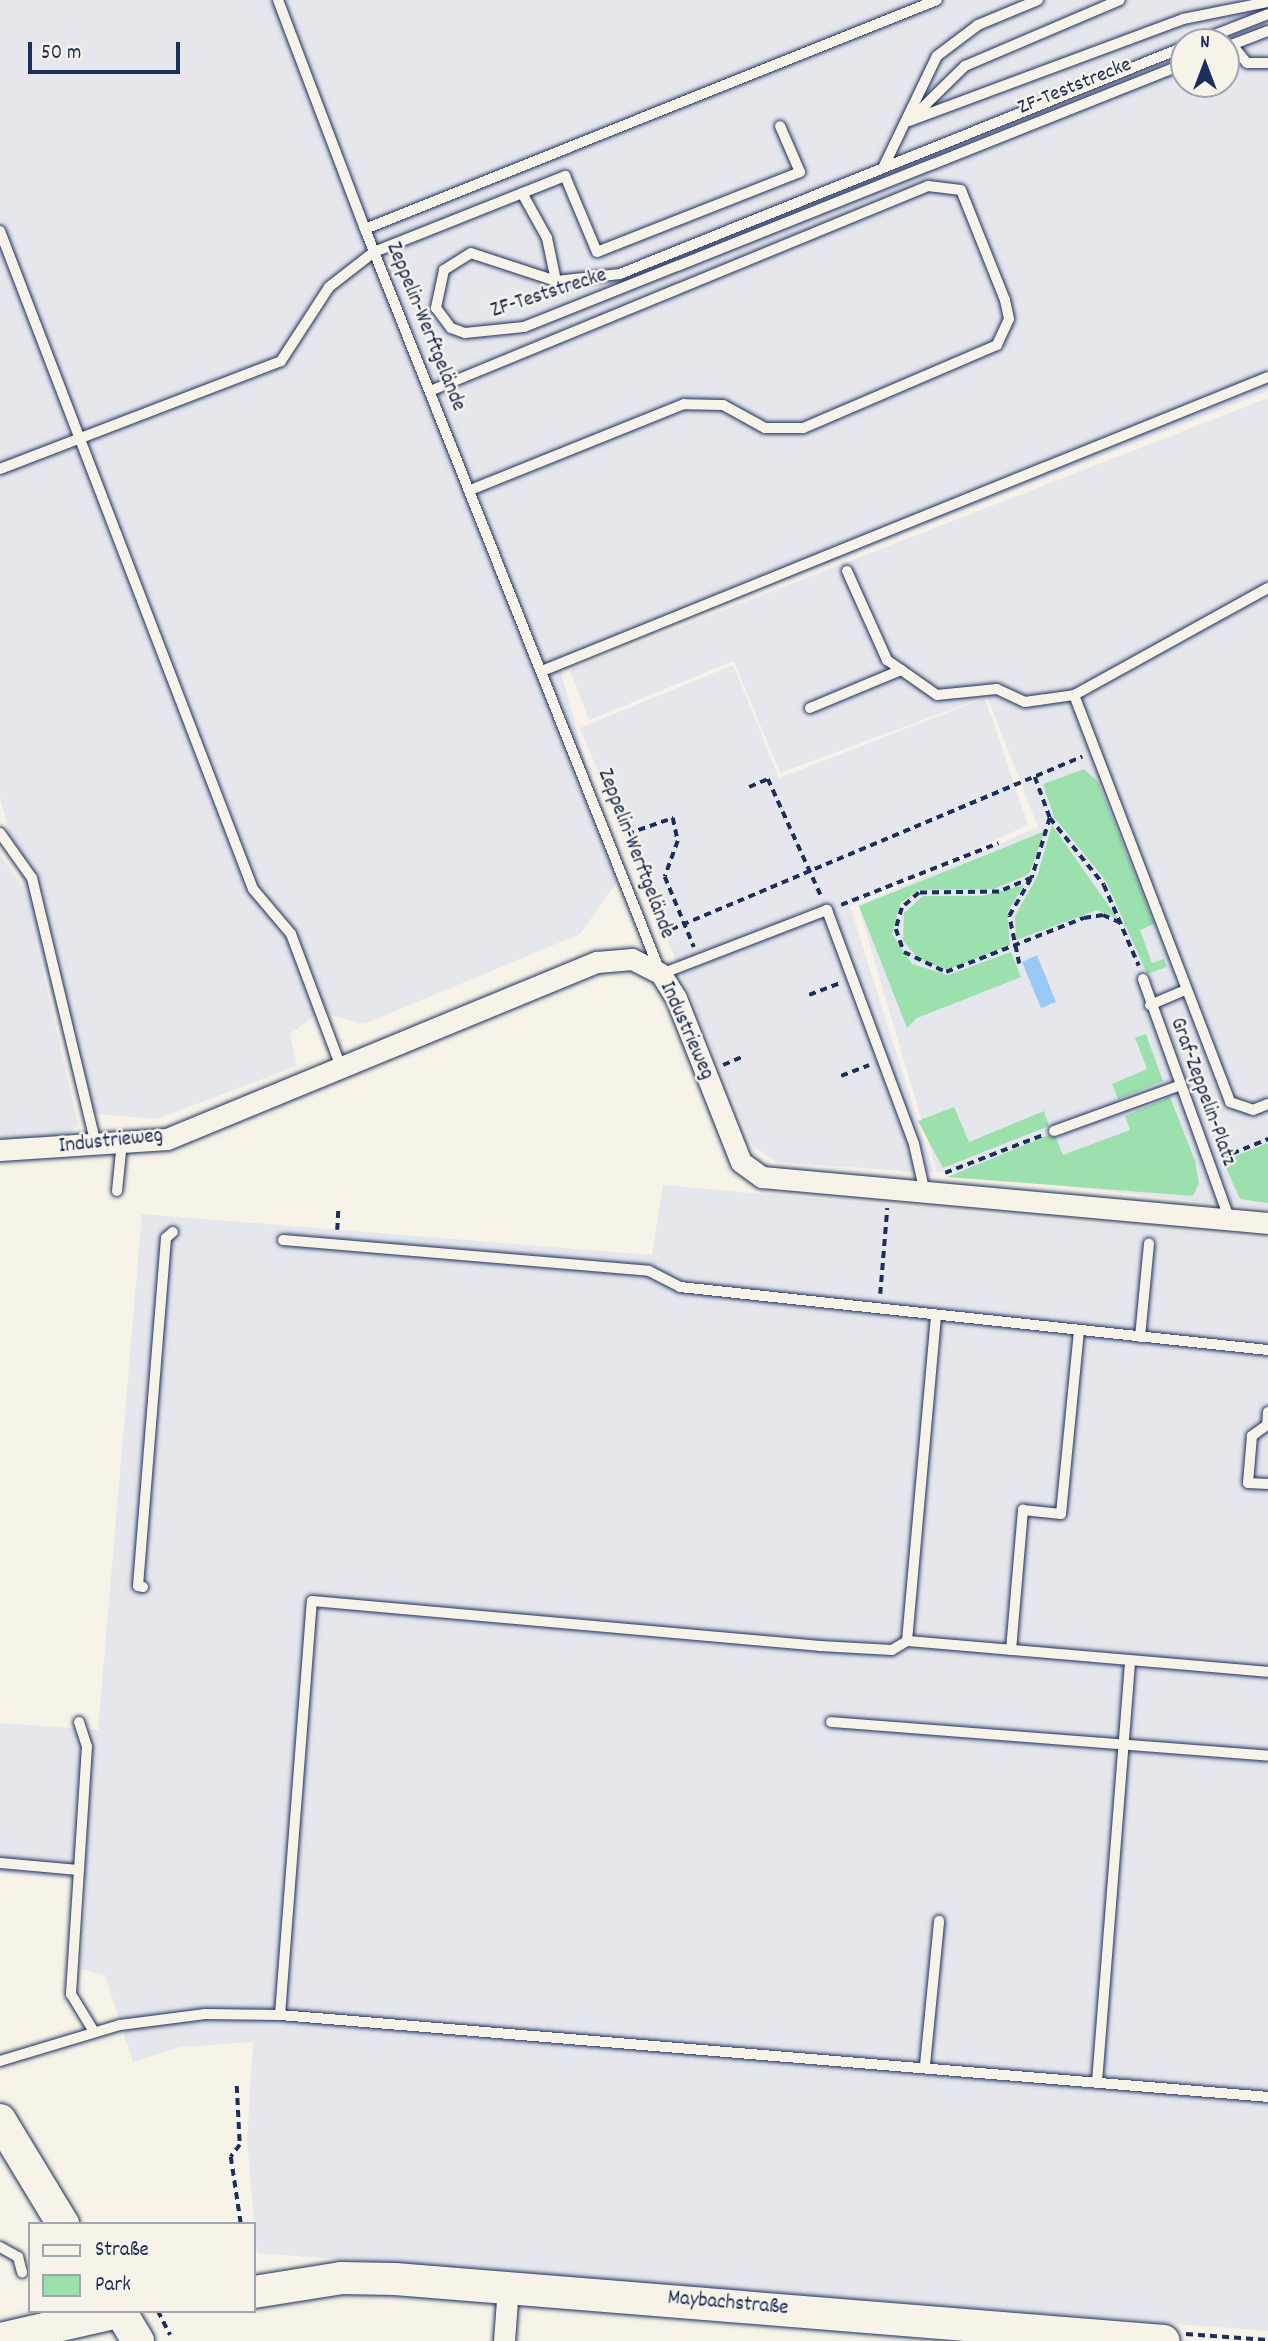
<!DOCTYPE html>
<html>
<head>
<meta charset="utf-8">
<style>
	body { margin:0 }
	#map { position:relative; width:1268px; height:2341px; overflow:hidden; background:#f7f3e8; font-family:Dekko,sans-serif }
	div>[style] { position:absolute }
	.built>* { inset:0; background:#e5e7ed }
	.green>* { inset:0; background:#9ce1ad }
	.water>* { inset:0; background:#9bc9f6 }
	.path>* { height:3.5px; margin-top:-1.75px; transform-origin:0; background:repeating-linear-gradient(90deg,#1b2f5e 0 7px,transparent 0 12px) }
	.roads { filter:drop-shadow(0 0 2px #1b2f5e) drop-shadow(0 0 2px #1b2f5e) }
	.lane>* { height:10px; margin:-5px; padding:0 5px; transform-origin:5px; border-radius:5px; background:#f7f3e8 }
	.street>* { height:21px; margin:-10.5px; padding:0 10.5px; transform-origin:10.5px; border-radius:10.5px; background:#f7f3e8 }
	.secondary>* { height:32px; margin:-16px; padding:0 16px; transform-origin:16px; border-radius:16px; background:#f7f3e8 }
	span { translate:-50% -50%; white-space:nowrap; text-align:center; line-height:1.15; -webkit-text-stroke:5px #f7f3e8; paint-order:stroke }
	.street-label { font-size:21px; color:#1b2f5e }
	.legend { position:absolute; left:28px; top:2222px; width:228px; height:91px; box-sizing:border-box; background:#f7f3e8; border:2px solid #9fa5b1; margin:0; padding:9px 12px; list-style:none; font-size:21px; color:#1b2f5e }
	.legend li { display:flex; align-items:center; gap:14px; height:35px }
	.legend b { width:35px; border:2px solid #9fa5b1 }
	.north { position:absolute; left:1170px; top:28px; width:70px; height:70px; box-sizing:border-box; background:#f7f3e8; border:2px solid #9fa5b1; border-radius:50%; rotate:0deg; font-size:19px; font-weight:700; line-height:28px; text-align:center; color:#1b2f5e }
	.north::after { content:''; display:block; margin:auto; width:24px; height:32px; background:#1b2f5e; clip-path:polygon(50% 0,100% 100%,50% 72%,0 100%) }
	.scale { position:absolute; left:28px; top:42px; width:152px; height:32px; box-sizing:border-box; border:4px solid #1b2f5e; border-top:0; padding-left:9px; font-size:21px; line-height:24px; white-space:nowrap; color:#1b2f5e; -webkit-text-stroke:5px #f7f3e8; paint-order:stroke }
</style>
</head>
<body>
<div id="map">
	<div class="built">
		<i style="clip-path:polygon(evenodd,0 0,1268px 0,1268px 391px,560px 668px,617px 882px,580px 934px,364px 1024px,320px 1012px,290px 1034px,297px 1066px,157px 1119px,83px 1113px,29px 911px,78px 1124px,66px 1139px,0 1138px,0 855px,24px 889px,0 797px,0 0,1184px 42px,1226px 42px,1226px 84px,1184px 84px,1184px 42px)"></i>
		<i style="clip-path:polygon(1268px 398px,1268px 1209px,937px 1172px,858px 905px,1038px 827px,987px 696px,780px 773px,734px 661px,589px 720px,570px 670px)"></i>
		<i style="clip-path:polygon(733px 665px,779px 778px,985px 698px,1028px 825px,850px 906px,934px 1173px,776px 1162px,752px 1145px,580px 728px)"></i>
		<i style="clip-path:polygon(663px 1185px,1268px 1239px,1268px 2331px,257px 2253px,247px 2140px,253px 2042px,180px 2047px,133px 2062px,105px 1975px,81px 1969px,87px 1880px,0 1873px,0 1723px,98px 1730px,142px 1214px,652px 1255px)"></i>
	</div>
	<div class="green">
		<i style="clip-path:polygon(1084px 769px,1098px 782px,1154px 924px,1140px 930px,1152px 963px,1164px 959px,1167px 967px,1147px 974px,1106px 881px,1054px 817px,1043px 784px)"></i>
		<i style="clip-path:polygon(1052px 825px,1118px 919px,1097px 910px,1016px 940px,1015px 916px,1037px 877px)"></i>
		<i style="clip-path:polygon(1045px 831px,1029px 874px,994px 889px,918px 890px,900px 904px,892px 934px,912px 964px,948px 975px,1011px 952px,1021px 977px,917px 1018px,907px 1028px,859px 906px)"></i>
		<i style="clip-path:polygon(1024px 885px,1007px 913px,1010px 945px,947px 970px,919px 959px,903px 941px,904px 913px,923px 896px,982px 896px)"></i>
		<i style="clip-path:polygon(1146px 1034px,1163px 1081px,1118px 1099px,1112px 1084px,1147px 1069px,1135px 1038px)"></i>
		<i style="clip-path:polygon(1170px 1097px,1195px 1161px,1199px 1183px,1193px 1196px,947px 1177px,1054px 1133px,1063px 1155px,1130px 1130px,1125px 1116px)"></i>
		<i style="clip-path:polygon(954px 1107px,969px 1142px,1044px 1111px,1049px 1126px,943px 1168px,918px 1121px)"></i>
		<i style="clip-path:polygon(1268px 1143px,1268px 1203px,1240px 1199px,1223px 1161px)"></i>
	</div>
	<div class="water">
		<i style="clip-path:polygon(1037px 955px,1056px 1002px,1041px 1008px,1022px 962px)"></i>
	</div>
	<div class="path">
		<i style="left:1035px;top:777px;width:44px;rotate:69.9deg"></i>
		<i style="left:1050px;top:818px;width:86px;rotate:51.1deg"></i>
		<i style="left:1104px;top:885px;width:88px;rotate:66.6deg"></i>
		<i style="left:749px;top:787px;width:21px;rotate:-23deg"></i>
		<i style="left:768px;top:779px;width:131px;rotate:65.6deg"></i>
		<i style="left:1050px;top:818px;width:63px;rotate:106.7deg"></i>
		<i style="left:1032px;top:878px;width:36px;rotate:157deg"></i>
		<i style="left:999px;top:892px;width:80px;rotate:179.3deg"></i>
		<i style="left:919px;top:893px;width:23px;rotate:139deg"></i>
		<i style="left:902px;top:908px;width:22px;rotate:106deg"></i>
		<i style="left:896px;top:929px;width:24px;rotate:71deg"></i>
		<i style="left:904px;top:952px;width:47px;rotate:25.5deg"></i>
		<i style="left:946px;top:972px;width:148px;rotate:-21.4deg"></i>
		<i style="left:1084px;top:918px;width:19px;rotate:-9deg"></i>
		<i style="left:1103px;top:915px;width:24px;rotate:24deg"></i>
		<i style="left:627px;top:834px;width:49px;rotate:-19.2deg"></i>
		<i style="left:673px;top:818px;width:24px;rotate:78deg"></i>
		<i style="left:678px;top:841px;width:38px;rotate:110deg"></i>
		<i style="left:665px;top:877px;width:76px;rotate:67.5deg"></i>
		<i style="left:841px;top:905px;width:169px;rotate:-21.5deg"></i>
		<i style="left:660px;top:934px;width:458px;rotate:-22.8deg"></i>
		<i style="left:1019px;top:964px;width:49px;rotate:-101.8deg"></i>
		<i style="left:1009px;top:916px;width:42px;rotate:-59.7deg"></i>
		<i style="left:809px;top:995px;width:33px;rotate:-21deg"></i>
		<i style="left:723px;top:1065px;width:23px;rotate:-23deg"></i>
		<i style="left:841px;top:1076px;width:30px;rotate:-21deg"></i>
		<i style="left:1221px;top:1158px;width:51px;rotate:-22deg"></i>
		<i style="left:945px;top:1173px;width:105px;rotate:-21.2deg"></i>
		<i style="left:337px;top:1230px;width:19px;rotate:-87deg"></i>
		<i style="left:880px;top:1294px;width:86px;rotate:-85.3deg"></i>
		<i style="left:237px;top:2086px;width:59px;rotate:87.1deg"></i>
		<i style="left:240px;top:2145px;width:15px;rotate:127deg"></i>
		<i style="left:231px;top:2157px;width:68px;rotate:81.5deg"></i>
		<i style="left:158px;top:2311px;width:27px;rotate:63deg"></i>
		<i style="left:1186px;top:2334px;width:82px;rotate:4.2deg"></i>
	</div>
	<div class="roads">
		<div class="lane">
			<i style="left:278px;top:0;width:245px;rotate:69.2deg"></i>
			<i style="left:1197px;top:42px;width:76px;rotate:-21.5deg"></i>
			<i style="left:1232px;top:45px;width:23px;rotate:50deg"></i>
			<i style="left:1247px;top:63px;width:21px"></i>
			<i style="left:1184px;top:47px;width:608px;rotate:158.08deg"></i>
			<i style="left:620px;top:274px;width:64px;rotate:173.8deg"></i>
			<i style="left:556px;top:281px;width:89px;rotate:-161.8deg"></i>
			<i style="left:471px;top:253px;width:32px;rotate:148deg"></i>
			<i style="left:444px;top:270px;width:39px;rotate:102deg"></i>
			<i style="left:436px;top:308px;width:25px;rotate:53deg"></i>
			<i style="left:451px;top:328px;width:15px;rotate:20deg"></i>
			<i style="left:465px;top:333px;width:59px;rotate:-5.8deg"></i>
			<i style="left:524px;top:327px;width:710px;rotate:-21.73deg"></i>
			<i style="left:1226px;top:47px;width:45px;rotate:-20.9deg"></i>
			<i style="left:911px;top:119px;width:76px;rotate:-44.5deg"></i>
			<i style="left:965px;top:66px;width:168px;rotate:-23.1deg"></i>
			<i style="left:909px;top:121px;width:292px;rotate:-20.4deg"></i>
			<i style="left:1183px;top:19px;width:87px;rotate:-11.3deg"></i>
			<i style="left:883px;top:168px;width:124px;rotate:-64.3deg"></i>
			<i style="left:937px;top:56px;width:51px;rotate:-37.1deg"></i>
			<i style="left:978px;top:25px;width:65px;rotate:-22.6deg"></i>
			<i style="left:522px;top:193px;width:51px;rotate:60.9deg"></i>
			<i style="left:547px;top:238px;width:44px;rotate:78.2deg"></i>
			<i style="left:0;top:231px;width:705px;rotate:68.97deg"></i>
			<i style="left:253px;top:889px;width:59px;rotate:49.8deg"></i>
			<i style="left:291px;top:934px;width:142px;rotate:69.4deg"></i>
			<i style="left:430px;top:391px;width:539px;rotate:-22.37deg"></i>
			<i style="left:928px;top:186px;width:33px;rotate:7deg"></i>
			<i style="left:961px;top:190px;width:118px;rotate:68.2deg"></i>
			<i style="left:1005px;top:300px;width:19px;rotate:78deg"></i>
			<i style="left:1009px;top:319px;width:29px;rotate:115deg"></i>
			<i style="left:997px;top:345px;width:211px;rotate:156.8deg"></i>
			<i style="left:803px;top:428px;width:38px;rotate:180deg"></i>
			<i style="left:765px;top:428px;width:48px;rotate:-151.3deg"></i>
			<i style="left:723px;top:405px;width:39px;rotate:-179deg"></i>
			<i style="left:684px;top:404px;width:231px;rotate:158.1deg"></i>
			<i style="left:0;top:469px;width:301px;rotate:-21deg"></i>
			<i style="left:281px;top:361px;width:88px;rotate:-57deg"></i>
			<i style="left:329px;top:287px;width:57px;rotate:-37.9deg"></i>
			<i style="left:374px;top:252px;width:206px;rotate:-21.7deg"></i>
			<i style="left:565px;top:176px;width:82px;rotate:67.2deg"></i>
			<i style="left:597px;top:252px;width:218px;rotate:-21.5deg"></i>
			<i style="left:800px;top:172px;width:50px;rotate:-113.5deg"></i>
			<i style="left:847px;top:571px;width:98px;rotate:65.8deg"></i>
			<i style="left:887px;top:660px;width:61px;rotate:35deg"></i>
			<i style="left:937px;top:695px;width:60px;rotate:-5.7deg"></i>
			<i style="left:997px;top:689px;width:31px;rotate:25deg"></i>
			<i style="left:1025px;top:702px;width:49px;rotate:-8.1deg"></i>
			<i style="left:1268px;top:588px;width:222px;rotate:151.1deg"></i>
			<i style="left:1074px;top:695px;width:436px;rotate:69deg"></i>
			<i style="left:1230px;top:1102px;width:24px;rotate:19deg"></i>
			<i style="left:1253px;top:1110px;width:16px;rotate:-22deg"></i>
			<i style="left:542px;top:671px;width:783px;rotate:-22.05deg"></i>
			<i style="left:810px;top:708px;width:99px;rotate:-22.7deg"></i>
			<i style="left:0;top:833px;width:55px;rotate:54.6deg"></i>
			<i style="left:32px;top:878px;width:275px;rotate:76.5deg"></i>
			<i style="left:1143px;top:979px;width:254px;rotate:70.2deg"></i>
			<i style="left:1150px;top:1005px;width:39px;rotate:-23deg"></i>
			<i style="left:1054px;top:1131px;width:132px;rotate:-19.9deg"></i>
			<i style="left:117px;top:1191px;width:49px;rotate:-84.2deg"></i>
			<i style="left:925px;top:1193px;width:50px;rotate:-102.7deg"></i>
			<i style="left:914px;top:1144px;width:250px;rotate:-110.4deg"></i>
			<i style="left:827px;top:910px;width:178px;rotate:158.9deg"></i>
			<i style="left:661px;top:974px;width:802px;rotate:-111.67deg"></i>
			<i style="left:365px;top:229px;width:616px;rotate:-21.82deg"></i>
			<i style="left:283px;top:1240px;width:367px;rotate:4.8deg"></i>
			<i style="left:649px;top:1271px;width:35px;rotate:27deg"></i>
			<i style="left:680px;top:1287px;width:591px;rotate:6.12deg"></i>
			<i style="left:1140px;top:1337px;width:94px;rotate:-84.5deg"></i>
			<i style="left:1268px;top:1412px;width:13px;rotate:94deg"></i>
			<i style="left:1267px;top:1425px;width:19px;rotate:144deg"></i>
			<i style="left:1252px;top:1436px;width:47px;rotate:94.9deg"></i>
			<i style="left:1248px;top:1483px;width:20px;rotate:3deg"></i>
			<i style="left:143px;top:1587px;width:5px;rotate:-169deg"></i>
			<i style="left:138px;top:1586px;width:349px;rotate:-85.4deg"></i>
			<i style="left:166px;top:1238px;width:9px;rotate:-41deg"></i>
			<i style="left:907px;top:1641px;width:327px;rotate:-84.9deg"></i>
			<i style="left:1011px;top:1650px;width:141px;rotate:-85.1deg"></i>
			<i style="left:1023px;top:1510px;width:38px;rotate:6deg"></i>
			<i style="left:1061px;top:1514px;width:185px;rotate:-84.4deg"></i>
			<i style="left:79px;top:1722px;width:25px;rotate:72deg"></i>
			<i style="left:87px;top:1746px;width:249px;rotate:93.7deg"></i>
			<i style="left:71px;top:1994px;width:42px;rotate:58.6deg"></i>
			<i style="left:831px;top:1722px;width:438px;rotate:4.4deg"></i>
			<i style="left:0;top:1863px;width:79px;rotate:5.1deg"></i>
			<i style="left:280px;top:2015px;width:415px;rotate:-85.6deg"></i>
			<i style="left:312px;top:1601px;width:510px;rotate:5.06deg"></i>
			<i style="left:820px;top:1646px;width:72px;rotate:3.2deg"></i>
			<i style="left:892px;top:1650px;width:17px;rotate:-31deg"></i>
			<i style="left:907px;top:1641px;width:362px;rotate:4.9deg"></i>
			<i style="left:0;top:2061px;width:125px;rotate:-16.7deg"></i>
			<i style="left:120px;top:2025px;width:86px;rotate:-7.4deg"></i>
			<i style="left:205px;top:2014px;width:75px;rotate:0.8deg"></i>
			<i style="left:280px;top:2015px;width:991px;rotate:4.74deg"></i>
			<i style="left:925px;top:2065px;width:145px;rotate:-84.4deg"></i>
			<i style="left:1097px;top:2082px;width:423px;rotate:-85.5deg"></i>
			<i style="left:0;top:2247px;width:21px;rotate:29deg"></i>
			<i style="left:18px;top:2257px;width:16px;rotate:75deg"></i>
		</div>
		<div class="street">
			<i style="left:0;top:1150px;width:167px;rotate:-3.8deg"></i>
			<i style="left:167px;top:1139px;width:465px;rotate:-22.4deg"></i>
			<i style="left:597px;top:962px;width:35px;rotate:-5deg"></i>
			<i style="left:632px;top:959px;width:33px;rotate:27deg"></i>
			<i style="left:661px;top:974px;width:28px;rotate:58deg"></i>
			<i style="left:676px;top:998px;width:176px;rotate:68.4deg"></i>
			<i style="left:741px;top:1162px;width:26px;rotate:36deg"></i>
			<i style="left:762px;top:1177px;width:508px;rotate:5.19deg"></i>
			<i style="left:504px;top:2341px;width:55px;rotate:-85.8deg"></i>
		</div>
		<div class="secondary">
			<i style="left:0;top:2120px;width:122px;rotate:58.8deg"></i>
			<i style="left:254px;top:2292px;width:88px;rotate:-9.1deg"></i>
			<i style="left:341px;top:2278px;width:54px;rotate:1.1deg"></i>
			<i style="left:395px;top:2279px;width:771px;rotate:4.61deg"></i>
			<i style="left:120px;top:2311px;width:35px;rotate:59deg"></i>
			<i style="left:0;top:2339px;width:125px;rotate:-12.9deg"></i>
		</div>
	</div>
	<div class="street-label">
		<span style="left:1075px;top:87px;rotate:-22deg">ZF-Teststrecke</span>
		<span style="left:549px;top:294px;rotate:-18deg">ZF-Teststrecke</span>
		<span style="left:425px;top:327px;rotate:68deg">Zeppelin-Werftgelände</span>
		<span style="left:635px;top:854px;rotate:69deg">Zeppelin-Werftgelände</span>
		<span style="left:686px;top:1031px;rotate:66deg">Industrieweg</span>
		<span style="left:1202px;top:1092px;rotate:70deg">Graf-Zeppelin-Platz</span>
		<span style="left:111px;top:1142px;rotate:-6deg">Industrieweg</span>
		<span style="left:728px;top:2304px;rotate:5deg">Maybachstraße</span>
	</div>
	<ul class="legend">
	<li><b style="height:9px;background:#f7f3e8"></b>Straße</li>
	<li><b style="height:19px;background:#9ce1ad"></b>Park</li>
	</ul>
	<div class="north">N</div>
	<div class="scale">50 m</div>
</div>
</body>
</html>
